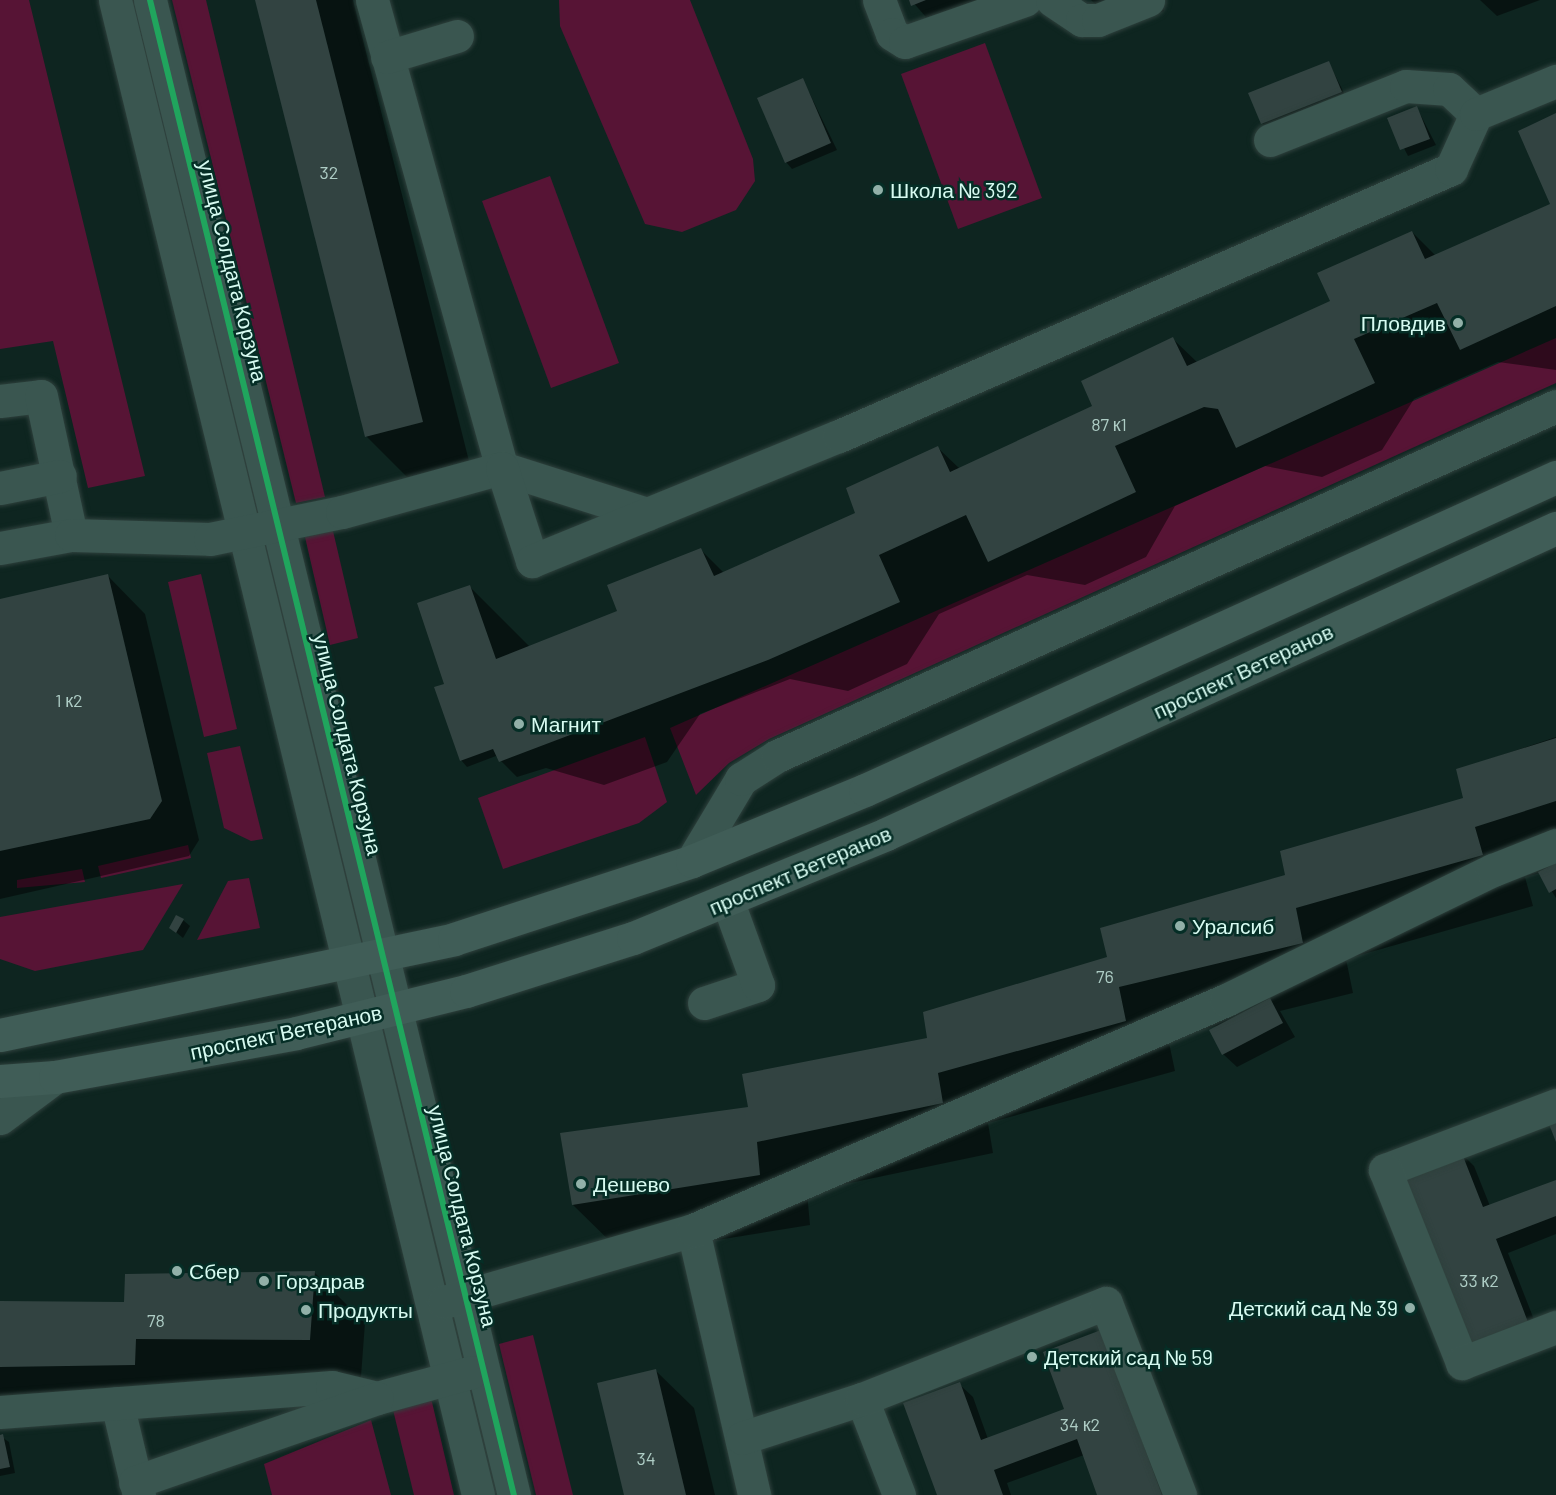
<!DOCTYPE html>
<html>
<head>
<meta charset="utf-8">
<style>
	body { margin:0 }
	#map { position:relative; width:1556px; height:1495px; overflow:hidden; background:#0e2520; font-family:Barlow,sans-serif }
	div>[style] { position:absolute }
	.green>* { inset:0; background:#571435 }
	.shadow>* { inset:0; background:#0007 }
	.building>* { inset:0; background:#324341 }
	.roads { filter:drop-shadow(0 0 2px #2f413d) drop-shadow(0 0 2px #2f413d) }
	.minor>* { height:33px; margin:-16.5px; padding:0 16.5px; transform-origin:16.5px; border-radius:16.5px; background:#3a5650 }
	.major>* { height:33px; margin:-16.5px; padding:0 16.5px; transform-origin:16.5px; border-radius:16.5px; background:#405d57 }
	.cycleway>* { height:6px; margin:-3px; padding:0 3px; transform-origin:3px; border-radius:3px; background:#20a55d }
	.dots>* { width:16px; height:16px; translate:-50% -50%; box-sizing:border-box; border:3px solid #052e26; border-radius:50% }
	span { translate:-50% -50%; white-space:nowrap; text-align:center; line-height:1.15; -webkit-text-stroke:5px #052e26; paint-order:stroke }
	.number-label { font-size:18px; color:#aecdc5 }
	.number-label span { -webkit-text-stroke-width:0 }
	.poi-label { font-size:21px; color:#d7fbf1 }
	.left { translate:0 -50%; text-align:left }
	.right { translate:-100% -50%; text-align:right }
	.street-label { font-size:21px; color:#d7fbf1 }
</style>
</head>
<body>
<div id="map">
	<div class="green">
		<i style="clip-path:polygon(0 0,29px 0,145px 476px,88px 488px,53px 341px,0 349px)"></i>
		<i style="clip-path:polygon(172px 0,206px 0,325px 497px,296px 503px)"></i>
		<i style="clip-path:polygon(559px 0,690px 0,753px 159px,755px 181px,736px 210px,682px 232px,645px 224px,560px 26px)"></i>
		<i style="clip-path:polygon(985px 43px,1042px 198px,958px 229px,901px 74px)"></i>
		<i style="clip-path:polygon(550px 176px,619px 363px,551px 388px,482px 201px)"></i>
		<i style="clip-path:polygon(1556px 338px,1556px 383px,769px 739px,729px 763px,696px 795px,670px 728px)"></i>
		<i style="clip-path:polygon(333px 531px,358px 638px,330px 645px,305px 537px)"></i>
		<i style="clip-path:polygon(201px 574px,237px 729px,204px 737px,168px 582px)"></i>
		<i style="clip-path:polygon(645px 737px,667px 802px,639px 823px,503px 869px,478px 798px)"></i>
		<i style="clip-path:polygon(240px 746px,263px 839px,251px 841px,224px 828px,207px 753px)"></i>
		<i style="clip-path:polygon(188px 845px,191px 858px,101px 878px,98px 866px)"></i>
		<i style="clip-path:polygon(82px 869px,85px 882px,17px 888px,17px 880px)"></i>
		<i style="clip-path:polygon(249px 878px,260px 928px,197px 940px,228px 881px)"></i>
		<i style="clip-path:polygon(183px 884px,143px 950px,35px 971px,0 959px,0 917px)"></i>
		<i style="clip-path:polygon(533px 1335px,573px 1495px,536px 1495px,499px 1344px)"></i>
		<i style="clip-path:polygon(431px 1398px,454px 1495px,414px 1495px,393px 1410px)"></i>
		<i style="clip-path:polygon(371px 1420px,391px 1495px,272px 1495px,264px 1464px)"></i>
	</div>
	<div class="shadow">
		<i style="clip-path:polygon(257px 0,353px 0,472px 473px,417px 487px,366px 436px)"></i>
		<i style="clip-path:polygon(911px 0,1024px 0,939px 32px)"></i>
		<i style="clip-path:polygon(1160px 0,1164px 11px,1119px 28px,1091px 0)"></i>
		<i style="clip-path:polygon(1480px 0,1540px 0,1497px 16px)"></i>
		<i style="clip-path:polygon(1329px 63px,1347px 99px,1268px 130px,1262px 123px)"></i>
		<i style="clip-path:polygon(803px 80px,837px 150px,792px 169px,786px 162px)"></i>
		<i style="clip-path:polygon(1417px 108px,1436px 145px,1408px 156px,1389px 119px)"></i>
		<i style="clip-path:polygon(1556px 115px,1556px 370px,1498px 362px,1414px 399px,1382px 450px,1322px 477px,1265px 466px,1175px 506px,1146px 557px,1085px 585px,1027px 575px,939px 614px,907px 664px,848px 691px,790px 679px,700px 714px,667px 762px,604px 785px,546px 768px,517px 777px,496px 756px,467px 767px,461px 760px,444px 686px,470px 587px,530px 647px,619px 612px,701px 550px,724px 573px,857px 514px,938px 448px,960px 469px,1094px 407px,1173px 339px,1198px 363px,1332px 302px,1412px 232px,1436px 256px,1552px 205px)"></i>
		<i style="clip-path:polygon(107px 575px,145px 614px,199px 840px,189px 856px,0 899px,0 601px)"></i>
		<i style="clip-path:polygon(1556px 737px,1556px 898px,1540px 873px,1525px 877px,1533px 906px,1346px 959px,1353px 993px,1280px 1011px,1295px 1037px,1237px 1067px,1223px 1054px,1217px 1026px,1168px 1038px,1175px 1071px,988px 1123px,993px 1153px,807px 1192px,810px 1225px,624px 1255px,573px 1205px,749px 1108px,929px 1039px,1465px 799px,1457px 770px)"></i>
		<i style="clip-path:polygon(183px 920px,190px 926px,183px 938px,171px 928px)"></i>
		<i style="clip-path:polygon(1461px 1153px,1474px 1166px,1490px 1206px,1556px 1181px,1556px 1234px,1508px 1253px,1540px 1335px,1485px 1357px)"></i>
		<i style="clip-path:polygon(314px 1272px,365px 1323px,360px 1390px,186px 1389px,185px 1415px,0 1417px,0 1303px,126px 1303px)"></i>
		<i style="clip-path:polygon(1101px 1332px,1170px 1495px,1099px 1495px,1084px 1455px,1007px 1483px,1011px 1495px,938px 1495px,959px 1384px,973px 1397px,988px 1439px,1066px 1410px)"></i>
		<i style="clip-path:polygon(655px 1370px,694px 1408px,715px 1495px,626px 1495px)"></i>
		<i style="clip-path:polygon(0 1436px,9px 1442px,15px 1473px,0 1476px)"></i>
	</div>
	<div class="building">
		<i style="clip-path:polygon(255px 0,316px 0,423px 422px,365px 437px)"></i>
		<i style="clip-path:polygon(909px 0,926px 0,911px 6px)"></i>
		<i style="clip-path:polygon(1329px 61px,1342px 92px,1261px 124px,1248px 93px)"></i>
		<i style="clip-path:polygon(803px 78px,831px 143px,785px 163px,757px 98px)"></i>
		<i style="clip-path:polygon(1417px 106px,1430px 139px,1400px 150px,1387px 118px)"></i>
		<i style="clip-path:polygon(1556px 113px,1556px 306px,1460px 350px,1437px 303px,1354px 339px,1375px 383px,1236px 448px,1218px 409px,1204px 407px,1115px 446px,1136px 492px,988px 562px,966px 515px,879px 555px,900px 602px,768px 660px,499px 762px,493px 749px,460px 761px,434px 687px,444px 684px,417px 603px,470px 585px,496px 659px,617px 611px,607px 585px,701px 548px,714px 576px,855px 513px,846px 488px,938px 446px,950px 472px,1092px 406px,1081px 381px,1173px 337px,1187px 366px,1330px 301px,1317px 273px,1412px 231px,1425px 259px,1550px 204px,1518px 131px)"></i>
		<i style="clip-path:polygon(108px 574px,162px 801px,150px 819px,0 851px,0 599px)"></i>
		<i style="clip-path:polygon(1556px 738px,1556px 801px,1475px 827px,1483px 855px,1296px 908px,1303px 943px,1119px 987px,1126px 1021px,938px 1073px,943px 1103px,757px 1142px,760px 1175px,572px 1205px,560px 1133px,748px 1107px,742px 1074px,927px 1038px,923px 1012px,1107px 957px,1100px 928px,1285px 875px,1280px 851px,1463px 798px,1456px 769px)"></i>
		<i style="clip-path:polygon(1556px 863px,1556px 889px,1549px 893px,1538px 872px)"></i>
		<i style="clip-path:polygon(176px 915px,184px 919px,176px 933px,169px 928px)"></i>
		<i style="clip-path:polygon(1270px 998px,1283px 1023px,1222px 1055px,1209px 1030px)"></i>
		<i style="clip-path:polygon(1556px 1116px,1556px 1142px,1547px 1119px)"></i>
		<i style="clip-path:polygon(1461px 1151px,1483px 1207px,1556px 1180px,1556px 1216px,1496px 1239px,1528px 1322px,1470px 1344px,1404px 1173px)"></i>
		<i style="clip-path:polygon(315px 1271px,310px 1340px,136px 1339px,135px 1365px,0 1367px,0 1301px,124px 1302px,125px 1274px)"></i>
		<i style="clip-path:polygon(1101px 1330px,1162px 1495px,1097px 1495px,1077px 1439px,994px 1470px,1003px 1495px,937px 1495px,903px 1403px,960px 1382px,981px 1440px,1064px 1409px,1043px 1352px)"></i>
		<i style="clip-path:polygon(656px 1369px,686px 1495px,624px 1495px,597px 1383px)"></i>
		<i style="clip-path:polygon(3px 1434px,10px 1467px,0 1469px,0 1435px)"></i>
	</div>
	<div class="roads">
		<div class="minor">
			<i style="left:115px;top:0;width:1538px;rotate:76.35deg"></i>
			<i style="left:150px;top:0;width:1539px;rotate:76.32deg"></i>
			<i style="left:372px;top:0;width:486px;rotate:74.5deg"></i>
			<i style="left:502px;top:468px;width:152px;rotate:17.6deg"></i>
			<i style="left:879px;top:0;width:36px;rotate:69deg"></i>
			<i style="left:892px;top:34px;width:15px;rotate:32deg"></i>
			<i style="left:905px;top:42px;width:127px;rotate:-19.3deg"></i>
			<i style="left:1052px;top:0;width:36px;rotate:34deg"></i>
			<i style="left:1082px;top:20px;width:16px"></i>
			<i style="left:1098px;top:20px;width:54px;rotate:-21.8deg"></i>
			<i style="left:387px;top:57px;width:73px;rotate:-16.7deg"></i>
			<i style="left:1270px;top:140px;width:146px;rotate:-21.7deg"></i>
			<i style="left:1406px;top:86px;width:43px;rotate:4deg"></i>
			<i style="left:1449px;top:89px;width:37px;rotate:43deg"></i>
			<i style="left:0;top:401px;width:41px;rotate:-7deg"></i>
			<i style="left:41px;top:396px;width:142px;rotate:77.8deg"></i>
			<i style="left:0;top:488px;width:61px;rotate:-11.3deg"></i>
			<i style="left:0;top:548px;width:72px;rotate:-10.4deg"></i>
			<i style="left:71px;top:535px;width:139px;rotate:1.6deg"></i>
			<i style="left:210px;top:539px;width:135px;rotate:-11.6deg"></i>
			<i style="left:342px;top:512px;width:166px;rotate:-15.4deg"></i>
			<i style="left:502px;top:468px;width:98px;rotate:72.1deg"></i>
			<i style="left:532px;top:561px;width:331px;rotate:-22.2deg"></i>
			<i style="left:839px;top:436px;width:668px;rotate:-23.57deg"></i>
			<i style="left:1451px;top:169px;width:60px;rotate:-65.6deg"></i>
			<i style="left:1476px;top:114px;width:87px;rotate:-22.4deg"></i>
			<i style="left:692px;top:861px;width:96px;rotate:-59.1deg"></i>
			<i style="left:741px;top:779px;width:43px;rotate:-32.6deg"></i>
			<i style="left:777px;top:756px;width:854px;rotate:-24.19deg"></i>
			<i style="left:704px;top:1003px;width:57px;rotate:-18.4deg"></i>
			<i style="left:758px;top:985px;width:88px;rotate:-109.9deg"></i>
			<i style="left:1556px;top:1105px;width:183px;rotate:159.2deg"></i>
			<i style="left:1385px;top:1170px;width:208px;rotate:68.2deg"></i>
			<i style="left:1462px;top:1363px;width:101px;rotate:-21deg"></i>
			<i style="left:0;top:1118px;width:69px;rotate:-36.7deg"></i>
			<i style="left:693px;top:1230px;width:272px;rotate:77deg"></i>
			<i style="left:444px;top:1302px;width:259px;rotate:-16.1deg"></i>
			<i style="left:693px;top:1230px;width:581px;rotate:-23.34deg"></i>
			<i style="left:1226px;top:1000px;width:297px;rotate:-26deg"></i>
			<i style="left:1493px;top:870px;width:68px;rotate:-21.6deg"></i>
			<i style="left:862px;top:1399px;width:103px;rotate:68.9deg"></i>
			<i style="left:117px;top:1403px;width:95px;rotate:76.6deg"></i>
			<i style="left:0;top:1412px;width:333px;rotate:-4.3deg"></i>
			<i style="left:332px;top:1387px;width:46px;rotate:13.7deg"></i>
			<i style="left:377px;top:1398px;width:98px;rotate:-15.3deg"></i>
			<i style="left:742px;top:1438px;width:126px;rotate:-18deg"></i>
			<i style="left:862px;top:1399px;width:262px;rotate:-21.5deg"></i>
			<i style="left:1106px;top:1303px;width:206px;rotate:68.9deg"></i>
			<i style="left:135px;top:1482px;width:256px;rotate:-19.1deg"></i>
		</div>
		<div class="major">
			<i style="left:0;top:1035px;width:464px;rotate:-11.9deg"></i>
			<i style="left:454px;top:939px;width:250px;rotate:-18.1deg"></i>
			<i style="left:692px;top:861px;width:187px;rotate:-22.3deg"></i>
			<i style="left:865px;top:790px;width:759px;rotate:-24.37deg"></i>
			<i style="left:0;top:1081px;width:55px;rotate:-4.2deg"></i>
			<i style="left:55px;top:1077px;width:245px;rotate:-10.3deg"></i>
			<i style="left:296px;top:1033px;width:175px;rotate:-13.9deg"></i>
			<i style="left:466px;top:991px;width:175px;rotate:-17.6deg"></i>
			<i style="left:633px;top:938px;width:274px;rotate:-22.3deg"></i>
			<i style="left:886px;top:834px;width:737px;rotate:-24.55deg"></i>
		</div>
	</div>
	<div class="cycleway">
		<i style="left:150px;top:0;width:1539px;rotate:76.32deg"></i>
	</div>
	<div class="dots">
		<i style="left:878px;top:190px;background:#91b0a8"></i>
		<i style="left:1458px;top:323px;background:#91b0a8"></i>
		<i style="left:519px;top:724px;background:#91b0a8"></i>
		<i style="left:1180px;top:926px;background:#91b0a8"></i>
		<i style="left:581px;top:1184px;background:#91b0a8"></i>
		<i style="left:177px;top:1271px;background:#91b0a8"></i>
		<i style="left:264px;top:1281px;background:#91b0a8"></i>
		<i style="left:1410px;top:1308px;background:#91b0a8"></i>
		<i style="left:306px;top:1310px;background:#91b0a8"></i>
		<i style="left:1032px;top:1357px;background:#91b0a8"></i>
	</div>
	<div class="number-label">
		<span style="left:329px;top:172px">32</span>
		<span style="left:1109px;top:424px">87 к1</span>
		<span style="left:69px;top:700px">1 к2</span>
		<span style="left:1105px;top:976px">76</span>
		<span style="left:1479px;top:1280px">33 к2</span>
		<span style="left:156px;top:1320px">78</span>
		<span style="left:1080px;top:1424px">34 к2</span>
		<span style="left:646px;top:1458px">34</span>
	</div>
	<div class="poi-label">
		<span class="left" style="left:890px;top:190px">Школа № 392</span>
		<span class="right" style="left:1446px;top:323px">Пловдив</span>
		<span class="left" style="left:531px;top:724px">Магнит</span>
		<span class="left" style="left:1192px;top:926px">Уралсиб</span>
		<span class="left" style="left:593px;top:1184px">Дешево</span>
		<span class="left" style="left:189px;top:1271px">Сбер</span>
		<span class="left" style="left:276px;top:1281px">Горздрав</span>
		<span class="right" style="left:1398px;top:1308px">Детский сад № 39</span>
		<span class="left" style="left:318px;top:1310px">Продукты</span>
		<span class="left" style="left:1044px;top:1357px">Детский сад № 59</span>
	</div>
	<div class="street-label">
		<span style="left:233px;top:271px;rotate:76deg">улица Солдата Корзуна</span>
		<span style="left:1243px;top:671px;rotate:-25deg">проспект Ветеранов</span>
		<span style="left:348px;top:744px;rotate:76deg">улица Солдата Корзуна</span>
		<span style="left:800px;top:870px;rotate:-23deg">проспект Ветеранов</span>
		<span style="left:286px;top:1032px;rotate:-12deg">проспект Ветеранов</span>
		<span style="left:463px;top:1216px;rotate:76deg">улица Солдата Корзуна</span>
	</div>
</div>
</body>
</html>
